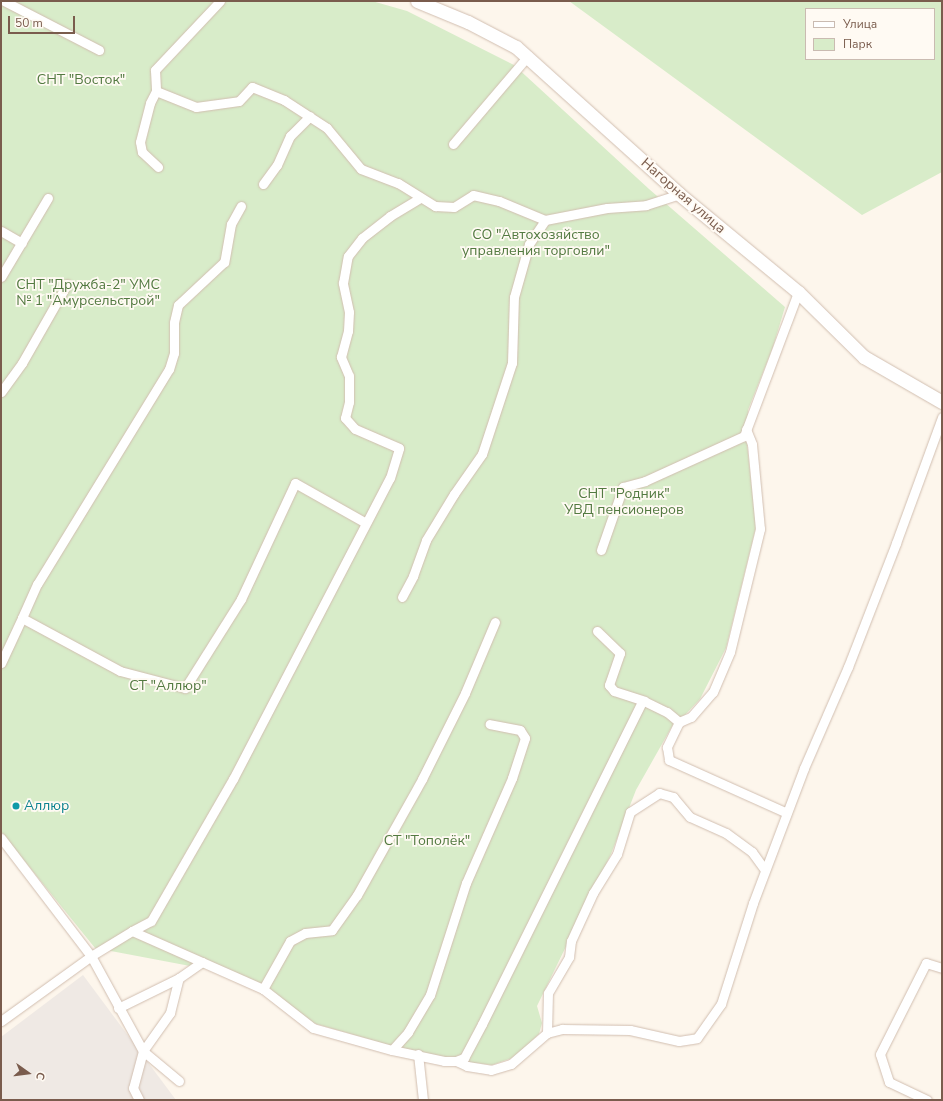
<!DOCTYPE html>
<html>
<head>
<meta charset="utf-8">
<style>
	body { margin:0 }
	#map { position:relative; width:943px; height:1101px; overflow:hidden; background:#fdf6ec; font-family:"Nunito Sans",sans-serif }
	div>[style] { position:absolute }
	.industrial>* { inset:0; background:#efe9e4 }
	.green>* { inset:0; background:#d8ecc9 }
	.roads { filter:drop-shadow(0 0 1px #d1beb0) drop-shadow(0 0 1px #d1beb0) }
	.street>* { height:9px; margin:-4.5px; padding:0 4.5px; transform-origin:4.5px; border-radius:4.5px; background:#fff }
	.secondary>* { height:13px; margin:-6.5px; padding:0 6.5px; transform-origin:6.5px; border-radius:6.5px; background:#fff }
	.dots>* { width:11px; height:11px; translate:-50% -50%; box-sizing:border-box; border:2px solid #fffaf3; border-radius:50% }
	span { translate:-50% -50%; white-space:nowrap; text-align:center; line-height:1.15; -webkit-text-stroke:3.5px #fffaf3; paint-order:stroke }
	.park-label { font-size:14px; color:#537a41 }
	.street-label { font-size:14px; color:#7a5c4d }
	.culture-label { font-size:14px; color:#0d838f }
	.left { translate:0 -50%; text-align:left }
	.frame { position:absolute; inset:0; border:2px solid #7a5c4d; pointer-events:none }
	.legend { position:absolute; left:805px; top:8px; width:130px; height:52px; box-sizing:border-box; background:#fffaf3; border:1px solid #cabbb1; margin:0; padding:5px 7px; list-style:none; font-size:12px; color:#7a5c4d }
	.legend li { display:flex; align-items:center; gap:8px; height:20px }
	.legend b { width:20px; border:1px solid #cabbb1 }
	.north { position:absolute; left:8px; top:1053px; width:40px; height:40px; -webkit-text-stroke:3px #fffaf3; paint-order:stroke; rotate:104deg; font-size:11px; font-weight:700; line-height:16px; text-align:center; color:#7a5c4d }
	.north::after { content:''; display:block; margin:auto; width:14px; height:18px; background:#7a5c4d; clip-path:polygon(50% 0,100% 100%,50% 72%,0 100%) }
	.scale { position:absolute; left:8px; top:16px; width:67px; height:18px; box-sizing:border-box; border:2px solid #7a5c4d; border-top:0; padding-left:5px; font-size:12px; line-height:14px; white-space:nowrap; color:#7a5c4d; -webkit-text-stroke:3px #fffaf3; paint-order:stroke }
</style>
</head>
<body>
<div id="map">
	<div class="industrial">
		<i style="clip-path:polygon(83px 975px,176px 1100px,1px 1100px,1px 1037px)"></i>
	</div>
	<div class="green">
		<i style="clip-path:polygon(1px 1px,372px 1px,407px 11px,514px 65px,649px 189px,785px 307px,773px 347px,748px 410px,747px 443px,756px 527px,726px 648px,700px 699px,684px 716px,675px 721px,636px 790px,611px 854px,537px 1006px,542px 1023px,539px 1034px,515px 1057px,492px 1065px,466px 1062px,392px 1046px,306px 1021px,292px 1010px,211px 962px,206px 969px,95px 948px,1px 832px)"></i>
		<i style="clip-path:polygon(evenodd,569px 1px,942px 1px,942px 172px,862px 215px,569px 1px,806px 9px,934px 9px,934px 59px,806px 59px,806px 9px)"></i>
	</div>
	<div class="roads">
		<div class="street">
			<i style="left:4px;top:1px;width:107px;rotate:27.3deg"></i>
			<i style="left:220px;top:1px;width:95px;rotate:133.3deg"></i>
			<i style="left:155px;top:70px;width:21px;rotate:87deg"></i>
			<i style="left:156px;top:91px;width:43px;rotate:21.8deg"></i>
			<i style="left:196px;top:107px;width:43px;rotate:-7.9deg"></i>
			<i style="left:239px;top:101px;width:19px;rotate:-47deg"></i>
			<i style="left:252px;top:87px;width:35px;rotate:22deg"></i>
			<i style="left:284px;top:100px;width:51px;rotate:33.1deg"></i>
			<i style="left:327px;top:128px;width:53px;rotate:50.3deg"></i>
			<i style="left:361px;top:169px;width:40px;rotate:21deg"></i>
			<i style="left:398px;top:183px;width:44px;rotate:31.9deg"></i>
			<i style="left:435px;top:206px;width:19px;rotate:3deg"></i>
			<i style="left:454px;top:207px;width:22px;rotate:-32deg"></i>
			<i style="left:473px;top:195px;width:27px;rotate:13deg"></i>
			<i style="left:499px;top:201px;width:50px;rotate:22.4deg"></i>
			<i style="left:156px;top:91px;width:13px;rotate:117deg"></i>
			<i style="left:150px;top:103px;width:40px;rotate:104.4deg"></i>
			<i style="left:140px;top:142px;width:10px;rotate:79deg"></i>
			<i style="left:142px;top:152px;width:22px;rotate:43deg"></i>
			<i style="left:453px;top:144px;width:116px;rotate:-49.6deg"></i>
			<i style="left:263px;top:184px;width:24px;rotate:-54deg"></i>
			<i style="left:277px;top:165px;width:32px;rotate:-66deg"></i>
			<i style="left:290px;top:136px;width:28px;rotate:-45deg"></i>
			<i style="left:241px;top:206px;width:21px;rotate:119deg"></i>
			<i style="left:231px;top:224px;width:39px;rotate:100deg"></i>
			<i style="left:224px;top:262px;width:63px;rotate:136.9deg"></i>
			<i style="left:178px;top:305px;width:18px;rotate:103deg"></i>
			<i style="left:174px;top:323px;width:30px;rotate:90deg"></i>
			<i style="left:174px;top:353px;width:17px;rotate:107deg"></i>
			<i style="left:169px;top:369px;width:252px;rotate:121.5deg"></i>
			<i style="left:37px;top:584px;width:37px;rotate:114deg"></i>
			<i style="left:22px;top:618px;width:111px;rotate:28.4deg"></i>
			<i style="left:120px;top:671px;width:67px;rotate:14.7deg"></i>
			<i style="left:185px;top:688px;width:105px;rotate:-57.8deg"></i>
			<i style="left:241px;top:599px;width:128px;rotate:-65deg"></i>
			<i style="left:295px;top:483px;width:81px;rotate:29.4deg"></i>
			<i style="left:1px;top:231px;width:24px;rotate:30deg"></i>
			<i style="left:1px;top:277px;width:92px;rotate:-59.3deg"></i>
			<i style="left:1px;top:392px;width:36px;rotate:-54deg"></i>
			<i style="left:22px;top:363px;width:91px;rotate:-60.3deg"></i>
			<i style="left:601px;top:550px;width:67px;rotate:-70.8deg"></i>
			<i style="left:623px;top:487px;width:23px;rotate:-15deg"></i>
			<i style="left:645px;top:481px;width:109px;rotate:-24.4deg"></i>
			<i style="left:744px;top:436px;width:154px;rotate:-69.4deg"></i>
			<i style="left:402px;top:597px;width:24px;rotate:-62deg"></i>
			<i style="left:413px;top:576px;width:38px;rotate:-70deg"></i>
			<i style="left:426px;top:540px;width:54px;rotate:-58.7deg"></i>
			<i style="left:454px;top:494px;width:49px;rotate:-55deg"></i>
			<i style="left:482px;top:454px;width:96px;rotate:-71.8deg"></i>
			<i style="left:512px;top:363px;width:66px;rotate:-88.3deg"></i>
			<i style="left:514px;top:297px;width:55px;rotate:-74.2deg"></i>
			<i style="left:529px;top:244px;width:29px;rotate:-56deg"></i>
			<i style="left:545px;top:220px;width:63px;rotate:-11deg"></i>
			<i style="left:607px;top:208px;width:39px;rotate:-4deg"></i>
			<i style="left:646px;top:205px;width:35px;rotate:-18deg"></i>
			<i style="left:597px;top:631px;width:32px;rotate:44deg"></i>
			<i style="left:620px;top:653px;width:34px;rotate:109deg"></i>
			<i style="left:609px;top:685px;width:8px;rotate:50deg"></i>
			<i style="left:614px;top:691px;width:32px;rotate:18deg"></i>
			<i style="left:644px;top:701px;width:25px;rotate:26deg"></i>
			<i style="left:667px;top:712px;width:16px;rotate:40deg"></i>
			<i style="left:679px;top:722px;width:13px;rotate:-23deg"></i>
			<i style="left:691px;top:717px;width:33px;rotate:-49deg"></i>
			<i style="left:713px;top:692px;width:43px;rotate:-67deg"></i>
			<i style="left:730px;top:652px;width:127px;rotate:-76.3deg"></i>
			<i style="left:760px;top:529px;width:85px;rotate:-95.4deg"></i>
			<i style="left:752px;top:444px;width:16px;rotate:-112deg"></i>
			<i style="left:1px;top:663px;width:50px;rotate:-65deg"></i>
			<i style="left:679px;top:722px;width:28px;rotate:116deg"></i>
			<i style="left:667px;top:747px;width:13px;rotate:81deg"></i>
			<i style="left:669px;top:760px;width:129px;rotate:24.2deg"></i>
			<i style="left:1px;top:838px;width:148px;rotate:52.7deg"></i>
			<i style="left:91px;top:956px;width:108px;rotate:61.3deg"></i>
			<i style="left:143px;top:1051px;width:38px;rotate:105deg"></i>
			<i style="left:133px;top:1088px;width:13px;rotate:63deg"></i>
			<i style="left:132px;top:931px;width:21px;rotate:-28deg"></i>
			<i style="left:151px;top:921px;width:164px;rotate:-60deg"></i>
			<i style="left:233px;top:779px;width:339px;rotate:-62.5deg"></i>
			<i style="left:390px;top:478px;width:31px;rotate:-73deg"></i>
			<i style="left:399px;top:448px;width:48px;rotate:-156.6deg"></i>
			<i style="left:355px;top:429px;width:15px;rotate:-132deg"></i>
			<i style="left:345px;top:418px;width:16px;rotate:-76deg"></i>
			<i style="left:349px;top:402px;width:26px;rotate:-90deg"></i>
			<i style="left:349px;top:376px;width:21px;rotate:-113deg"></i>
			<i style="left:341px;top:357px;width:27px;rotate:-75deg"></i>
			<i style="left:348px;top:331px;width:19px;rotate:-87deg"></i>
			<i style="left:349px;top:312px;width:30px;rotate:-102deg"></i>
			<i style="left:343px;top:283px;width:27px;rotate:-80deg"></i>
			<i style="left:348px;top:256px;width:23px;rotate:-52deg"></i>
			<i style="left:362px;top:238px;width:36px;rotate:-38deg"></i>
			<i style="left:390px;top:216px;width:35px;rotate:-31deg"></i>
			<i style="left:263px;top:989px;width:55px;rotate:-60.6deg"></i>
			<i style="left:290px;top:941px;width:17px;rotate:-28deg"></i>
			<i style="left:305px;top:933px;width:27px;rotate:-6deg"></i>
			<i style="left:332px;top:930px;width:43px;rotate:-54.5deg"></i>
			<i style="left:357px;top:895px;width:133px;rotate:-60.7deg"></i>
			<i style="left:422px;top:779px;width:96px;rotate:-63.4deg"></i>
			<i style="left:465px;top:693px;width:77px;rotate:-67.1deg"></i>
			<i style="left:118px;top:1008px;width:68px;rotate:-26.2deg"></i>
			<i style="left:1px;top:1021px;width:111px;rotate:-35.8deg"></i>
			<i style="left:91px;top:956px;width:48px;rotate:-31.4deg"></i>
			<i style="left:132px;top:931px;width:143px;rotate:23.9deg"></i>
			<i style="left:263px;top:989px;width:63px;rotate:38deg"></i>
			<i style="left:313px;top:1028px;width:82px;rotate:15.6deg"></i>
			<i style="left:392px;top:1050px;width:53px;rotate:11.9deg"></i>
			<i style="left:444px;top:1061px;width:12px"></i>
			<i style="left:456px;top:1061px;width:12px;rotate:24deg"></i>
			<i style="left:467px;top:1066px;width:24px;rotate:9deg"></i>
			<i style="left:491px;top:1070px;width:21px;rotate:-17deg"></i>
			<i style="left:511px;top:1064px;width:48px;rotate:-40.7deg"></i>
			<i style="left:547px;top:1033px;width:16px;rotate:-15deg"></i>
			<i style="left:562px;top:1029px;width:68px;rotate:0.8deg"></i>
			<i style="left:630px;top:1030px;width:50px;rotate:12.7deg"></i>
			<i style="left:679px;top:1041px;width:18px;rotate:-9deg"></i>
			<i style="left:697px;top:1038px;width:42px;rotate:-54.8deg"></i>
			<i style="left:721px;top:1004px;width:106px;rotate:-72.4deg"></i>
			<i style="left:753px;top:903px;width:144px;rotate:-69.3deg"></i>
			<i style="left:804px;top:768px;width:110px;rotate:-66.5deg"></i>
			<i style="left:848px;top:667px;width:133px;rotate:-68.8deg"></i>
			<i style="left:896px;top:543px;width:134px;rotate:-69.9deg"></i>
			<i style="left:547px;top:1033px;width:40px;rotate:-88.6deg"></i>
			<i style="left:548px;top:993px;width:42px;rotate:-59.7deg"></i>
			<i style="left:569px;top:957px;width:16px;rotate:-83deg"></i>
			<i style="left:571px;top:941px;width:53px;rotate:-65.4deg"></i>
			<i style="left:593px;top:893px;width:46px;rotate:-58.4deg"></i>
			<i style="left:617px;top:854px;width:44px;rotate:-72.8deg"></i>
			<i style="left:630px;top:812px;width:35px;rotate:-33deg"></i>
			<i style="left:659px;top:793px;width:15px;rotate:16deg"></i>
			<i style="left:673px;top:797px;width:26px;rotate:50deg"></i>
			<i style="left:690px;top:817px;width:39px;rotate:24deg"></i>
			<i style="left:726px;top:833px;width:32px;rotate:36deg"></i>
			<i style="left:752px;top:852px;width:22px;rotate:54deg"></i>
			<i style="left:392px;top:1050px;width:24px;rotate:-48deg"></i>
			<i style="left:408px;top:1032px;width:43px;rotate:-59.3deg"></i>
			<i style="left:430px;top:995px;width:118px;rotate:-72.2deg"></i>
			<i style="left:466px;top:883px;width:115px;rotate:-66.3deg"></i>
			<i style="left:512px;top:778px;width:42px;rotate:-72deg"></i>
			<i style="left:525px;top:738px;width:9px;rotate:-122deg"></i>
			<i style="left:520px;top:730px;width:31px;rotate:-169deg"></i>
			<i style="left:418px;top:1054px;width:46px;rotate:83.8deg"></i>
			<i style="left:456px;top:1061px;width:9px;rotate:-21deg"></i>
			<i style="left:464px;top:1058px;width:38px;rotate:-62deg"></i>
			<i style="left:482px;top:1024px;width:360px;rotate:-63.6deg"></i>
			<i style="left:179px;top:1081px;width:47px;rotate:-140.2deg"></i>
			<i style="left:143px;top:1051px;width:47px;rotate:-54.6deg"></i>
			<i style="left:170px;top:1013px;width:36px;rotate:-76deg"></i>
			<i style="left:179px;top:978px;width:28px;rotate:-35deg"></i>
			<i style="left:927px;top:1100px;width:42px;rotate:-154.7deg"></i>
			<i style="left:889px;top:1082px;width:29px;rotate:-108deg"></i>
			<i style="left:880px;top:1054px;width:102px;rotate:-63.2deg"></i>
			<i style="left:926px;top:963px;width:17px;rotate:17deg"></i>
		</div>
		<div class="secondary">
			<i style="left:417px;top:1px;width:55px;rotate:22.4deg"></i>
			<i style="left:468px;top:22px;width:54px;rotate:27.5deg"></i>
			<i style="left:516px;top:47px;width:219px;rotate:42deg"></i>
			<i style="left:679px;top:194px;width:154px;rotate:39.5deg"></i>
			<i style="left:798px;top:292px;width:93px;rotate:44.6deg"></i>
			<i style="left:864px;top:357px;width:90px;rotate:30deg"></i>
		</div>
	</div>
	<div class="dots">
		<i style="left:16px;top:806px;background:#0f9aa8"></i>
	</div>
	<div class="park-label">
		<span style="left:81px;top:80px">СНТ "Восток"</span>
		<span style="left:536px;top:243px">СО "Автохозяйство<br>управления торговли"</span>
		<span style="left:88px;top:293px">СНТ "Дружба-2" УМС<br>№ 1 "Амурсельстрой"</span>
		<span style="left:624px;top:502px">СНТ "Родник"<br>УВД пенсионеров</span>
		<span style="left:168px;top:686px">СТ "Аллюр"</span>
		<span style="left:427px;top:841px">СТ "Тополёк"</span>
	</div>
	<div class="street-label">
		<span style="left:683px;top:196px;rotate:41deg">Нагорная улица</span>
	</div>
	<div class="culture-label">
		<span class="left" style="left:24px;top:806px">Аллюр</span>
	</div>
	<div class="frame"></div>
	<ul class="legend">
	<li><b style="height:5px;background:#fff"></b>Улица</li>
	<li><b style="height:11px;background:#d8ecc9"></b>Парк</li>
	</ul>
	<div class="north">С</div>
	<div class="scale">50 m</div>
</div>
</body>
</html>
